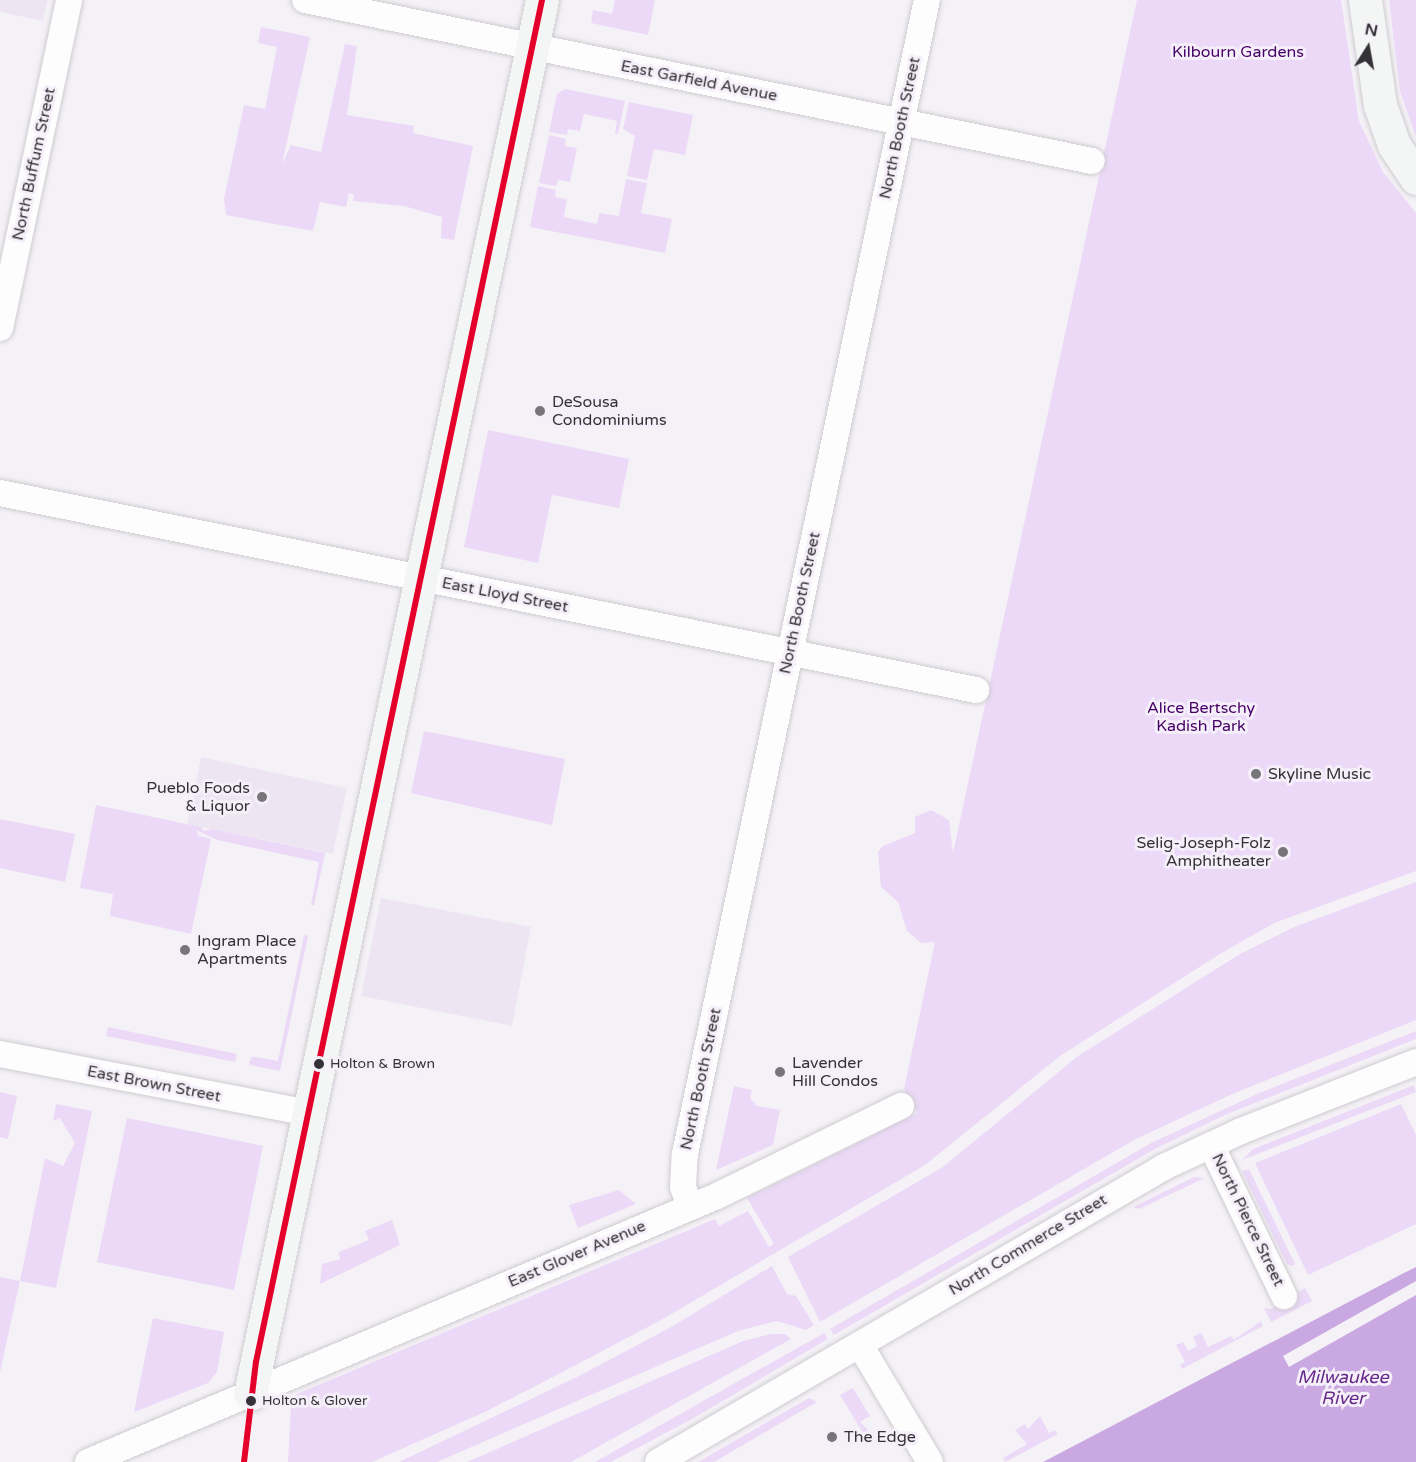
<!DOCTYPE html>
<html>
<head>
<meta charset="utf-8">
<style>
	body { margin:0 }
	#map { position:relative; width:1416px; height:1462px; overflow:hidden; background:#f5f2f7; font-family:"Varela Round",sans-serif }
	div>[style] { position:absolute }
	.built>* { inset:0; background:#ede6f2 }
	.green>* { inset:0; background:#ebd9f7 }
	.water>* { inset:0; background:#caa8e1 }
	.pier>* { inset:0; background:#f5f2f7 }
	.roads { filter:drop-shadow(0 0 2px #ceccd0) drop-shadow(0 0 2px #ceccd0) }
	.minor>* { height:26px; margin:-13px; padding:0 13px; transform-origin:13px; border-radius:13px; background:#fefdfe }
	.secondary>* { height:33px; margin:-16.5px; padding:0 16.5px; transform-origin:16.5px; border-radius:16.5px; background:#f4f6f5 }
	.bus-1>* { height:6px; margin:-3px; padding:0 3px; transform-origin:3px; border-radius:3px; background:#e4002b }
	.dots>* { width:16px; height:16px; translate:-50% -50%; box-sizing:border-box; border:3px solid #f5effa; border-radius:50% }
	span { translate:-50% -50%; white-space:nowrap; text-align:center; line-height:1.15; -webkit-text-stroke:6px #f5effa; paint-order:stroke }
	.bus-label { font-size:14px; color:#343236 }
	.left { translate:0 -50%; text-align:left }
	.park-label { font-size:16px; color:#460065 }
	.street-label { font-size:16px; color:#343236 }
	.poi-label { font-size:16px; color:#343236 }
	.right { translate:-100% -50%; text-align:right }
	.water-label { font-size:18px; color:#662b88; font-style:italic }
	.north { position:absolute; left:1338px; top:18px; width:60px; height:60px; -webkit-text-stroke:4px #f5effa; paint-order:stroke; rotate:11deg; font-size:16px; font-weight:700; line-height:24px; text-align:center; color:#343236 }
	.north::after { content:''; display:block; margin:auto; width:21px; height:27px; background:#343236; clip-path:polygon(50% 0,100% 100%,50% 72%,0 100%) }
</style>
</head>
<body>
<div id="map">
	<div class="built">
		<i style="clip-path:polygon(0 0,48px 0,43px 21px,0 12px)"></i>
		<i style="clip-path:polygon(201px 757px,347px 788px,333px 854px,187px 824px)"></i>
		<i style="clip-path:polygon(381px 898px,531px 927px,512px 1026px,361px 996px)"></i>
	</div>
	<div class="green">
		<i style="clip-path:polygon(615px 0,655px 0,648px 35px,591px 23px,593px 10px,612px 14px)"></i>
		<i style="clip-path:polygon(1137px 0,1341px 0,1359px 121px,1383px 172px,1416px 213px,1416px 871px,1274px 923px,1220px 954px,1060px 1056px,925px 1165px,661px 1320px,574px 1366px,487px 1411px,372px 1462px,288px 1462px,291px 1405px,297px 1394px,715px 1219px,719px 1226px,748px 1211px,769px 1247px,774px 1244px,747px 1198px,917px 1113px,904px 1089px,935px 942px,921px 943px,907px 931px,898px 902px,881px 887px,878px 852px,883px 846px,915px 833px,915px 817px,931px 810px,949px 820px,953px 853px)"></i>
		<i style="clip-path:polygon(1389px 0,1416px 0,1416px 137px,1400px 91px)"></i>
		<i style="clip-path:polygon(261px 27px,310px 37px,282px 164px,291px 145px,321px 152px,345px 44px,357px 46px,347px 115px,414px 126px,413px 133px,473px 146px,454px 240px,441px 238px,442px 217px,404px 206px,353px 201px,354px 194px,349px 193px,346px 207px,320px 202px,313px 231px,226px 215px,224px 199px,244px 105px,265px 109px,277px 47px,258px 43px)"></i>
		<i style="clip-path:polygon(565px 89px,625px 101px,618px 134px,615px 134px,617px 121px,584px 114px,580px 131px,568px 129px,567px 135px,549px 132px,557px 94px)"></i>
		<i style="clip-path:polygon(629px 102px,693px 115px,685px 155px,654px 149px,647px 180px,627px 176px,635px 136px,623px 129px)"></i>
		<i style="clip-path:polygon(549px 135px,566px 139px,565px 146px,577px 148px,570px 182px,558px 180px,556px 186px,539px 183px)"></i>
		<i style="clip-path:polygon(626px 179px,647px 183px,641px 213px,672px 219px,665px 253px,530px 227px,538px 186px,556px 190px,555px 197px,567px 199px,564px 217px,597px 224px,599px 213px,619px 216px)"></i>
		<i style="clip-path:polygon(488px 430px,629px 459px,619px 508px,552px 495px,538px 563px,464px 547px)"></i>
		<i style="clip-path:polygon(424px 731px,565px 759px,552px 825px,411px 793px)"></i>
		<i style="clip-path:polygon(96px 805px,201px 827px,204px 831px,212px 829px,325px 853px,314px 905px,311px 905px,319px 862px,217px 840px,196px 830px,199px 836px,211px 839px,191px 934px,110px 916px,113px 894px,80px 888px)"></i>
		<i style="clip-path:polygon(0 819px,75px 834px,65px 882px,0 868px)"></i>
		<i style="clip-path:polygon(1416px 882px,1416px 1020px,1230px 1095px,1134px 1140px,820px 1322px,788px 1257px,943px 1167px,1078px 1056px,1240px 954px,1294px 927px)"></i>
		<i style="clip-path:polygon(304px 935px,308px 936px,280px 1071px,249px 1065px,251px 1057px,256px 1057px,278px 1061px)"></i>
		<i style="clip-path:polygon(108px 1027px,237px 1054px,235px 1062px,106px 1036px)"></i>
		<i style="clip-path:polygon(1416px 1031px,1416px 1039px,1225px 1115px,1155px 1149px,834px 1335px,830px 1329px,1151px 1143px,1257px 1094px)"></i>
		<i style="clip-path:polygon(1414px 1085px,1416px 1092px,1242px 1160px,1253px 1149px)"></i>
		<i style="clip-path:polygon(734px 1086px,752px 1090px,750px 1098px,757px 1106px,780px 1110px,773px 1145px,716px 1170px)"></i>
		<i style="clip-path:polygon(0 1092px,17px 1096px,8px 1139px,0 1137px)"></i>
		<i style="clip-path:polygon(56px 1104px,92px 1111px,56px 1288px,20px 1281px,0 1372px,0 1277px,20px 1281px,45px 1158px,63px 1166px,75px 1143px,60px 1118px,53px 1121px)"></i>
		<i style="clip-path:polygon(1401px 1104px,1416px 1135px,1416px 1224px,1308px 1275px,1255px 1163px)"></i>
		<i style="clip-path:polygon(127px 1118px,263px 1146px,234px 1290px,97px 1262px)"></i>
		<i style="clip-path:polygon(1249px 1169px,1295px 1264px,1292px 1266px,1287px 1264px,1242px 1171px)"></i>
		<i style="clip-path:polygon(1194px 1177px,1205px 1178px,1139px 1209px,1133px 1207px)"></i>
		<i style="clip-path:polygon(619px 1190px,636px 1204px,578px 1228px,569px 1205px)"></i>
		<i style="clip-path:polygon(392px 1220px,400px 1245px,320px 1284px,322px 1264px,340px 1259px,339px 1252px,369px 1240px,365px 1231px)"></i>
		<i style="clip-path:polygon(772px 1266px,787px 1294px,796px 1296px,814px 1325px,806px 1330px,777px 1321px,738px 1331px,437px 1462px,399px 1462px,581px 1375px,671px 1327px)"></i>
		<i style="clip-path:polygon(1305px 1288px,1312px 1301px,1271px 1322px,1264px 1308px,1271px 1309px)"></i>
		<i style="clip-path:polygon(153px 1318px,224px 1332px,217px 1372px,208px 1383px,134px 1412px)"></i>
		<i style="clip-path:polygon(1261px 1321px,1263px 1326px,1182px 1369px,1180px 1365px,1185px 1362px,1176px 1345px,1183px 1342px,1188px 1351px,1197px 1346px,1193px 1337px,1201px 1333px,1208px 1347px,1231px 1336px,1234px 1340px)"></i>
		<i style="clip-path:polygon(824px 1333px,828px 1339px,692px 1419px,611px 1462px,595px 1462px)"></i>
		<i style="clip-path:polygon(771px 1334px,785px 1334px,791px 1339px,571px 1462px,467px 1462px,743px 1341px)"></i>
		<i style="clip-path:polygon(853px 1388px,870px 1416px,860px 1422px,868px 1430px,863px 1433px,840px 1395px)"></i>
		<i style="clip-path:polygon(809px 1398px,817px 1402px,714px 1462px,698px 1462px)"></i>
		<i style="clip-path:polygon(1040px 1416px,1049px 1433px,1055px 1430px,1058px 1434px,1005px 1462px,1003px 1458px,1027px 1444px,1015px 1430px,1025px 1424px,1028px 1429px)"></i>
	</div>
	<div class="water">
		<i style="clip-path:polygon(1416px 1267px,1416px 1462px,1043px 1462px,1402px 1274px)"></i>
	</div>
	<div class="pier">
		<i style="clip-path:polygon(1416px 1281px,1416px 1295px,1289px 1367px,1283px 1356px)"></i>
	</div>
	<div class="roads">
		<div class="minor">
			<i style="left:305px;top:0;width:803px;rotate:11.56deg"></i>
			<i style="left:0;top:328px;width:335px;rotate:-78.1deg"></i>
			<i style="left:0;top:493px;width:996px;rotate:11.41deg"></i>
			<i style="left:0;top:1054px;width:314px;rotate:10.8deg"></i>
			<i style="left:1211px;top:1145px;width:168px;rotate:64.2deg"></i>
			<i style="left:690px;top:1207px;width:21px;rotate:-109deg"></i>
			<i style="left:683px;top:1187px;width:33px;rotate:-87deg"></i>
			<i style="left:685px;top:1154px;width:1179px;rotate:-78.16deg"></i>
			<i style="left:860px;top:1345px;width:136px;rotate:59.1deg"></i>
			<i style="left:88px;top:1462px;width:683px;rotate:-22.92deg"></i>
			<i style="left:717px;top:1196px;width:205px;rotate:-26.1deg"></i>
			<i style="left:658px;top:1462px;width:586px;rotate:-30.24deg"></i>
			<i style="left:1164px;top:1167px;width:85px;rotate:-25.1deg"></i>
			<i style="left:1241px;top:1131px;width:188px;rotate:-21.5deg"></i>
		</div>
		<div class="secondary">
			<i style="left:1365px;top:0;width:106px;rotate:81.9deg"></i>
			<i style="left:1380px;top:105px;width:42px;rotate:70.7deg"></i>
			<i style="left:1394px;top:145px;width:40px;rotate:56deg"></i>
			<i style="left:250px;top:1394px;width:1424px;rotate:-78.17deg"></i>
		</div>
	</div>
	<div class="bus-1">
		<i style="left:244px;top:1462px;width:101px;rotate:-83.2deg"></i>
		<i style="left:256px;top:1362px;width:1392px;rotate:-78.14deg"></i>
	</div>
	<div class="dots">
		<i style="left:540px;top:411px;background:#78757a"></i>
		<i style="left:1256px;top:774px;background:#78757a"></i>
		<i style="left:262px;top:797px;background:#78757a"></i>
		<i style="left:1283px;top:852px;background:#78757a"></i>
		<i style="left:185px;top:950px;background:#78757a"></i>
		<i style="left:319px;top:1064px;background:#343236"></i>
		<i style="left:780px;top:1072px;background:#78757a"></i>
		<i style="left:251px;top:1401px;background:#343236"></i>
		<i style="left:832px;top:1437px;background:#78757a"></i>
	</div>
	<div class="bus-label">
		<span class="left" style="left:330px;top:1064px">Holton &amp; Brown</span>
		<span class="left" style="left:262px;top:1401px">Holton &amp; Glover</span>
	</div>
	<div class="park-label">
		<span style="left:1238px;top:52px">Kilbourn Gardens</span>
		<span style="left:1201px;top:717px">Alice Bertschy<br>Kadish Park</span>
	</div>
	<div class="street-label">
		<span style="left:699px;top:81px;rotate:11deg">East Garfield Avenue</span>
		<span style="left:900px;top:128px;rotate:-78deg">North Booth Street</span>
		<span style="left:34px;top:164px;rotate:-78deg">North Buffum Street</span>
		<span style="left:505px;top:595px;rotate:11deg">East Lloyd Street</span>
		<span style="left:800px;top:603px;rotate:-78deg">North Booth Street</span>
		<span style="left:701px;top:1079px;rotate:-78deg">North Booth Street</span>
		<span style="left:154px;top:1084px;rotate:11deg">East Brown Street</span>
		<span style="left:1248px;top:1220px;rotate:64deg">North Pierce Street</span>
		<span style="left:1028px;top:1245px;rotate:-31deg">North Commerce Street</span>
		<span style="left:577px;top:1254px;rotate:-23deg">East Glover Avenue</span>
	</div>
	<div class="poi-label">
		<span class="left" style="left:552px;top:411px">DeSousa<br>Condominiums</span>
		<span class="left" style="left:1268px;top:774px">Skyline Music</span>
		<span class="right" style="left:250px;top:797px">Pueblo Foods<br>&amp; Liquor</span>
		<span class="right" style="left:1271px;top:852px">Selig-Joseph-Folz<br>Amphitheater</span>
		<span class="left" style="left:197px;top:950px">Ingram Place<br>Apartments</span>
		<span class="left" style="left:792px;top:1072px">Lavender<br>Hill Condos</span>
		<span class="left" style="left:844px;top:1437px">The Edge</span>
	</div>
	<div class="water-label">
		<span style="left:1343px;top:1388px">Milwaukee<br>River</span>
	</div>
	<div class="north">N</div>
</div>
</body>
</html>
